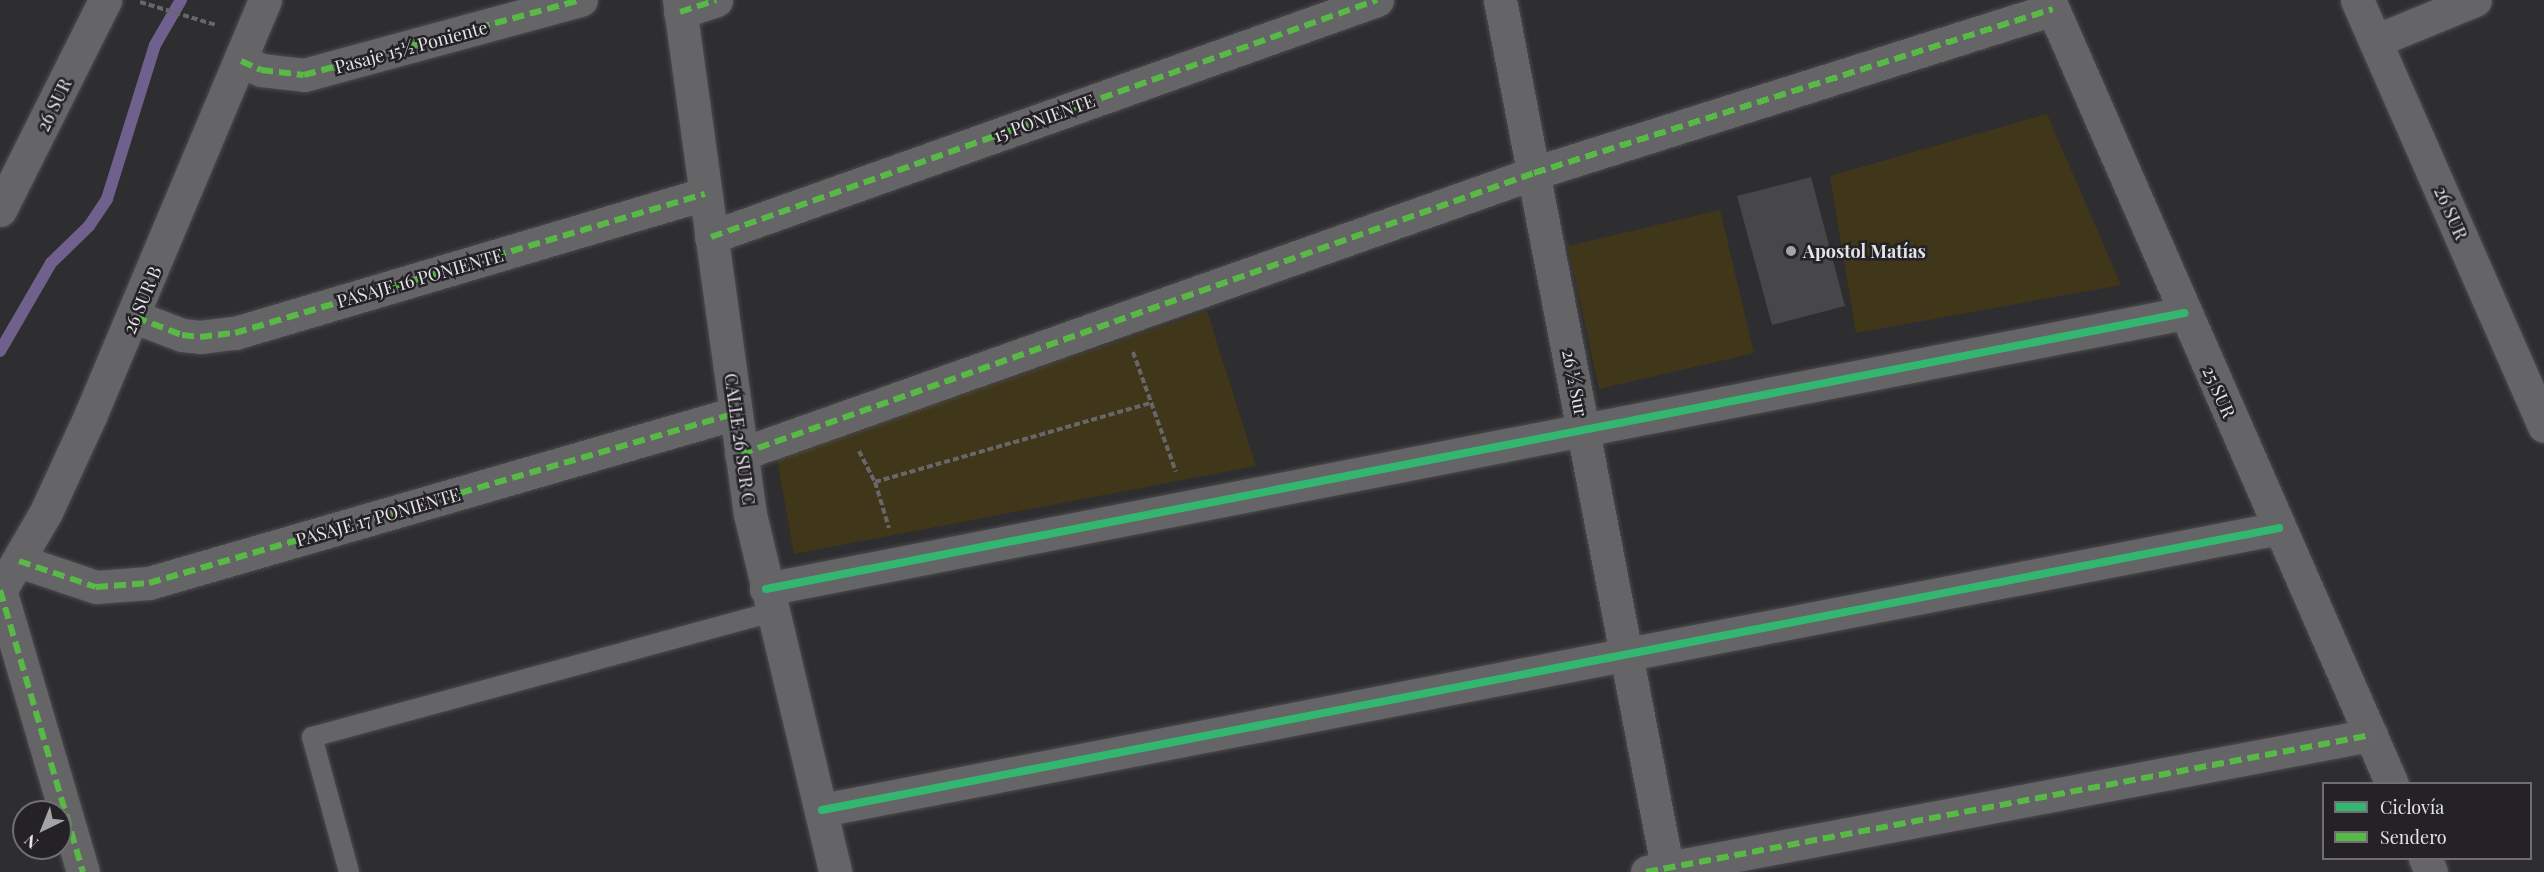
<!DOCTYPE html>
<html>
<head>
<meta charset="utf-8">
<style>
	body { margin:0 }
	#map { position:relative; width:2544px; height:872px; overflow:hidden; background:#2e2d2f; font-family:"Playfair Display",serif }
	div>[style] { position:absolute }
	.green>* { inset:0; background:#40371a }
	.stream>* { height:12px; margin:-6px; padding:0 6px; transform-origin:6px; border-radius:6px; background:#70608d }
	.building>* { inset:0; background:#474648 }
	.path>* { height:4px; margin-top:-2px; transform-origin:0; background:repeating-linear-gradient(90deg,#676668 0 6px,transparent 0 9px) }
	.roads { filter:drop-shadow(0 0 2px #4c4b4d) drop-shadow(0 0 2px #4c4b4d) }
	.service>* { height:20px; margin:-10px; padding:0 10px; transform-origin:10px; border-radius:10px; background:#656466 }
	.minor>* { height:33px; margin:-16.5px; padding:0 16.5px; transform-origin:16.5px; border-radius:16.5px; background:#656466 }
	.tertiary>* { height:33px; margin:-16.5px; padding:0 16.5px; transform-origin:16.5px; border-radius:16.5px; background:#656466 }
	.quiet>* { height:6px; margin-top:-3px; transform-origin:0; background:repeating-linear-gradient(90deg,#58b947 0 12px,transparent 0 18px) }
	.cycleway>* { height:8px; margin:-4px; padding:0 4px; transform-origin:4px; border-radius:4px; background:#33b770 }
	.dots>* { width:16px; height:16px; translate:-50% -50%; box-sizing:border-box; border:3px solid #242226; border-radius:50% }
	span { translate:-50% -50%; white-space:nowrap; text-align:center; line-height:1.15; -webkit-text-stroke:5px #242226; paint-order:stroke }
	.street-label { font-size:18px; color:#e4e3e6 }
	.poi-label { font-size:18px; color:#e4e3e6; font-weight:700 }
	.left { translate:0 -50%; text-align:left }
	.legend { position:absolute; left:2322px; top:782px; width:210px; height:78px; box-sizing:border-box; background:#242226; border:2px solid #716f73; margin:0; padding:8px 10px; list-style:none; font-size:18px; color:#e4e3e6 }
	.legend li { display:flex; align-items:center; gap:12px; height:30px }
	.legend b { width:30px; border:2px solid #716f73 }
	.north { position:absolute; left:12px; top:800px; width:60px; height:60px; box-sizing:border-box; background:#242226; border:2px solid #716f73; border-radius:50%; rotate:223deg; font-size:16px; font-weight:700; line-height:24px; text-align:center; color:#e4e3e6 }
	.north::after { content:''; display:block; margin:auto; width:21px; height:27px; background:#a4a3a6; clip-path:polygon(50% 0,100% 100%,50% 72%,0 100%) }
</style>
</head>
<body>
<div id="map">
	<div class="green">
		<i style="clip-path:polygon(2047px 114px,2121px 285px,1856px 333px,1830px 176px)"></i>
		<i style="clip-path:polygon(1720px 210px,1754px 353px,1599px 389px,1568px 246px)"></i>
		<i style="clip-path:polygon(1207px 311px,1256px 466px,794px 554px,777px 458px)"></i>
	</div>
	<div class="stream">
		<i style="left:0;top:351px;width:102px;rotate:-59.9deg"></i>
		<i style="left:51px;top:263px;width:53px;rotate:-44.2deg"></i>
		<i style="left:89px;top:226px;width:32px;rotate:-56deg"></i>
		<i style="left:107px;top:199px;width:161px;rotate:-72.7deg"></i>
		<i style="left:155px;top:45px;width:52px;rotate:-60deg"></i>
	</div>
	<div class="building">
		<i style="clip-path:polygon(1811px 177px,1845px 306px,1772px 325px,1737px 196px)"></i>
	</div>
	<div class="path">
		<i style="left:140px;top:2px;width:79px;rotate:16.8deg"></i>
		<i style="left:1133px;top:352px;width:127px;rotate:70.3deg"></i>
		<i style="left:859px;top:451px;width:35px;rotate:63deg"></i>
		<i style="left:875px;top:482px;width:48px;rotate:73.1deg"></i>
		<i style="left:875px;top:482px;width:287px;rotate:-16deg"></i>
	</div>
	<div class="roads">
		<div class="service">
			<i style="left:349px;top:872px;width:140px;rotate:-105.3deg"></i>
			<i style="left:312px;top:737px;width:477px;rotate:-15.2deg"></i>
		</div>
		<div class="minor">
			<i style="left:679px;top:0;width:519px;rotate:82.14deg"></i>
			<i style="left:750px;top:514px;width:368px;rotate:76.6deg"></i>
			<i style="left:1500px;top:0;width:888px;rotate:79.09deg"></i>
			<i style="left:2049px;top:0;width:856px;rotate:66.37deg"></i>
			<i style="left:2357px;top:0;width:465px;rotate:66.3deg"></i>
			<i style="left:680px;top:12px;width:38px;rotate:-18deg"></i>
			<i style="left:2375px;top:41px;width:108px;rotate:-22.3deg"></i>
			<i style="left:241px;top:61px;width:22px;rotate:24deg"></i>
			<i style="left:261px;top:70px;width:43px;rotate:6.6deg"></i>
			<i style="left:304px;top:75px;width:287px;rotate:-15.2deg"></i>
			<i style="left:0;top:210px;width:235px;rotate:-63.4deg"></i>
			<i style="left:711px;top:237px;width:707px;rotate:-19.59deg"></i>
			<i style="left:135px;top:317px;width:50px;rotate:21deg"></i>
			<i style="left:182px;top:335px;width:18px;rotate:6deg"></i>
			<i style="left:200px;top:337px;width:35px;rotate:-7deg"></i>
			<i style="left:235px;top:333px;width:490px;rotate:-16.5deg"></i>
			<i style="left:741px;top:454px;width:841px;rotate:-19.51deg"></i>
			<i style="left:1534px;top:173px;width:544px;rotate:-17.54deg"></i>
			<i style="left:19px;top:561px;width:81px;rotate:18.7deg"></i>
			<i style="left:96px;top:587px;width:53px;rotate:-4.3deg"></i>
			<i style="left:149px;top:583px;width:611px;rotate:-16.15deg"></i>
			<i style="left:766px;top:589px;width:1445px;rotate:-11.01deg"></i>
			<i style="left:0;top:590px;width:294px;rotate:73.6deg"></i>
			<i style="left:822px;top:810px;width:1484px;rotate:-10.95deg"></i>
			<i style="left:2425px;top:858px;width:15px;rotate:67deg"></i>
			<i style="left:1647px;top:872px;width:737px;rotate:-10.72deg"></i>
		</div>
		<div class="tertiary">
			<i style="left:0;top:591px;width:91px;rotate:-59.8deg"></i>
			<i style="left:46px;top:512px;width:108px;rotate:-65.3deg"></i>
			<i style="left:91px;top:414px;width:449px;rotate:-67.2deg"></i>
		</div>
	</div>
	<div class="quiet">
		<i style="left:680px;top:12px;width:38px;rotate:-18deg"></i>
		<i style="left:241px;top:61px;width:22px;rotate:24deg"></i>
		<i style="left:261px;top:70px;width:43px;rotate:6.6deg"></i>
		<i style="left:304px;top:75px;width:287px;rotate:-15.2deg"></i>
		<i style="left:711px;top:237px;width:707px;rotate:-19.59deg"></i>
		<i style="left:135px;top:317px;width:50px;rotate:21deg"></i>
		<i style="left:182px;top:335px;width:18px;rotate:6deg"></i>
		<i style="left:200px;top:337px;width:35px;rotate:-7deg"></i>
		<i style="left:235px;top:333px;width:490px;rotate:-16.5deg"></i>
		<i style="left:741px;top:454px;width:841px;rotate:-19.51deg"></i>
		<i style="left:1534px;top:173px;width:544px;rotate:-17.54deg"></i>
		<i style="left:19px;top:561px;width:81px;rotate:18.7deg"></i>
		<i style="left:96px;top:587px;width:53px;rotate:-4.3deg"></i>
		<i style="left:149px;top:583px;width:611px;rotate:-16.15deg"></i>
		<i style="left:0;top:590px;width:294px;rotate:73.6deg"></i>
		<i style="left:1646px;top:872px;width:738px;rotate:-10.7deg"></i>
	</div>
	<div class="cycleway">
		<i style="left:766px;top:589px;width:1445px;rotate:-11.01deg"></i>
		<i style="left:822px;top:810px;width:1484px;rotate:-10.95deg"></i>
	</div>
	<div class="dots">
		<i style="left:1791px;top:251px;background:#a4a3a6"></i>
	</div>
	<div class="street-label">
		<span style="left:411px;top:47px;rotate:-15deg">Pasaje 15½ Poniente</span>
		<span style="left:54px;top:105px;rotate:-64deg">26 SUR</span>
		<span style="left:1044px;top:118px;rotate:-20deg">15 PONIENTE</span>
		<span style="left:2451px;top:213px;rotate:66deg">26 SUR</span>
		<span style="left:420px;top:278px;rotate:-16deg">PASAJE 16 PONIENTE</span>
		<span style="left:142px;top:300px;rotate:-67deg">26 SUR B</span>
		<span style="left:1575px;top:383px;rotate:79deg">26 ½ Sur</span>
		<span style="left:2219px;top:392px;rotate:66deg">25 SUR</span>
		<span style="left:740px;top:439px;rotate:82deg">CALLE 26 SUR C</span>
		<span style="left:378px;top:517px;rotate:-16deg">PASAJE 17 PONIENTE</span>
	</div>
	<div class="poi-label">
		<span class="left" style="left:1803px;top:251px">Apostol Matías</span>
	</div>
	<ul class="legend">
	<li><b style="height:8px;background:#33b770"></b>Ciclovía</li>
	<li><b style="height:8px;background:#58b947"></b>Sendero</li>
	</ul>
	<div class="north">N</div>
</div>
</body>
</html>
